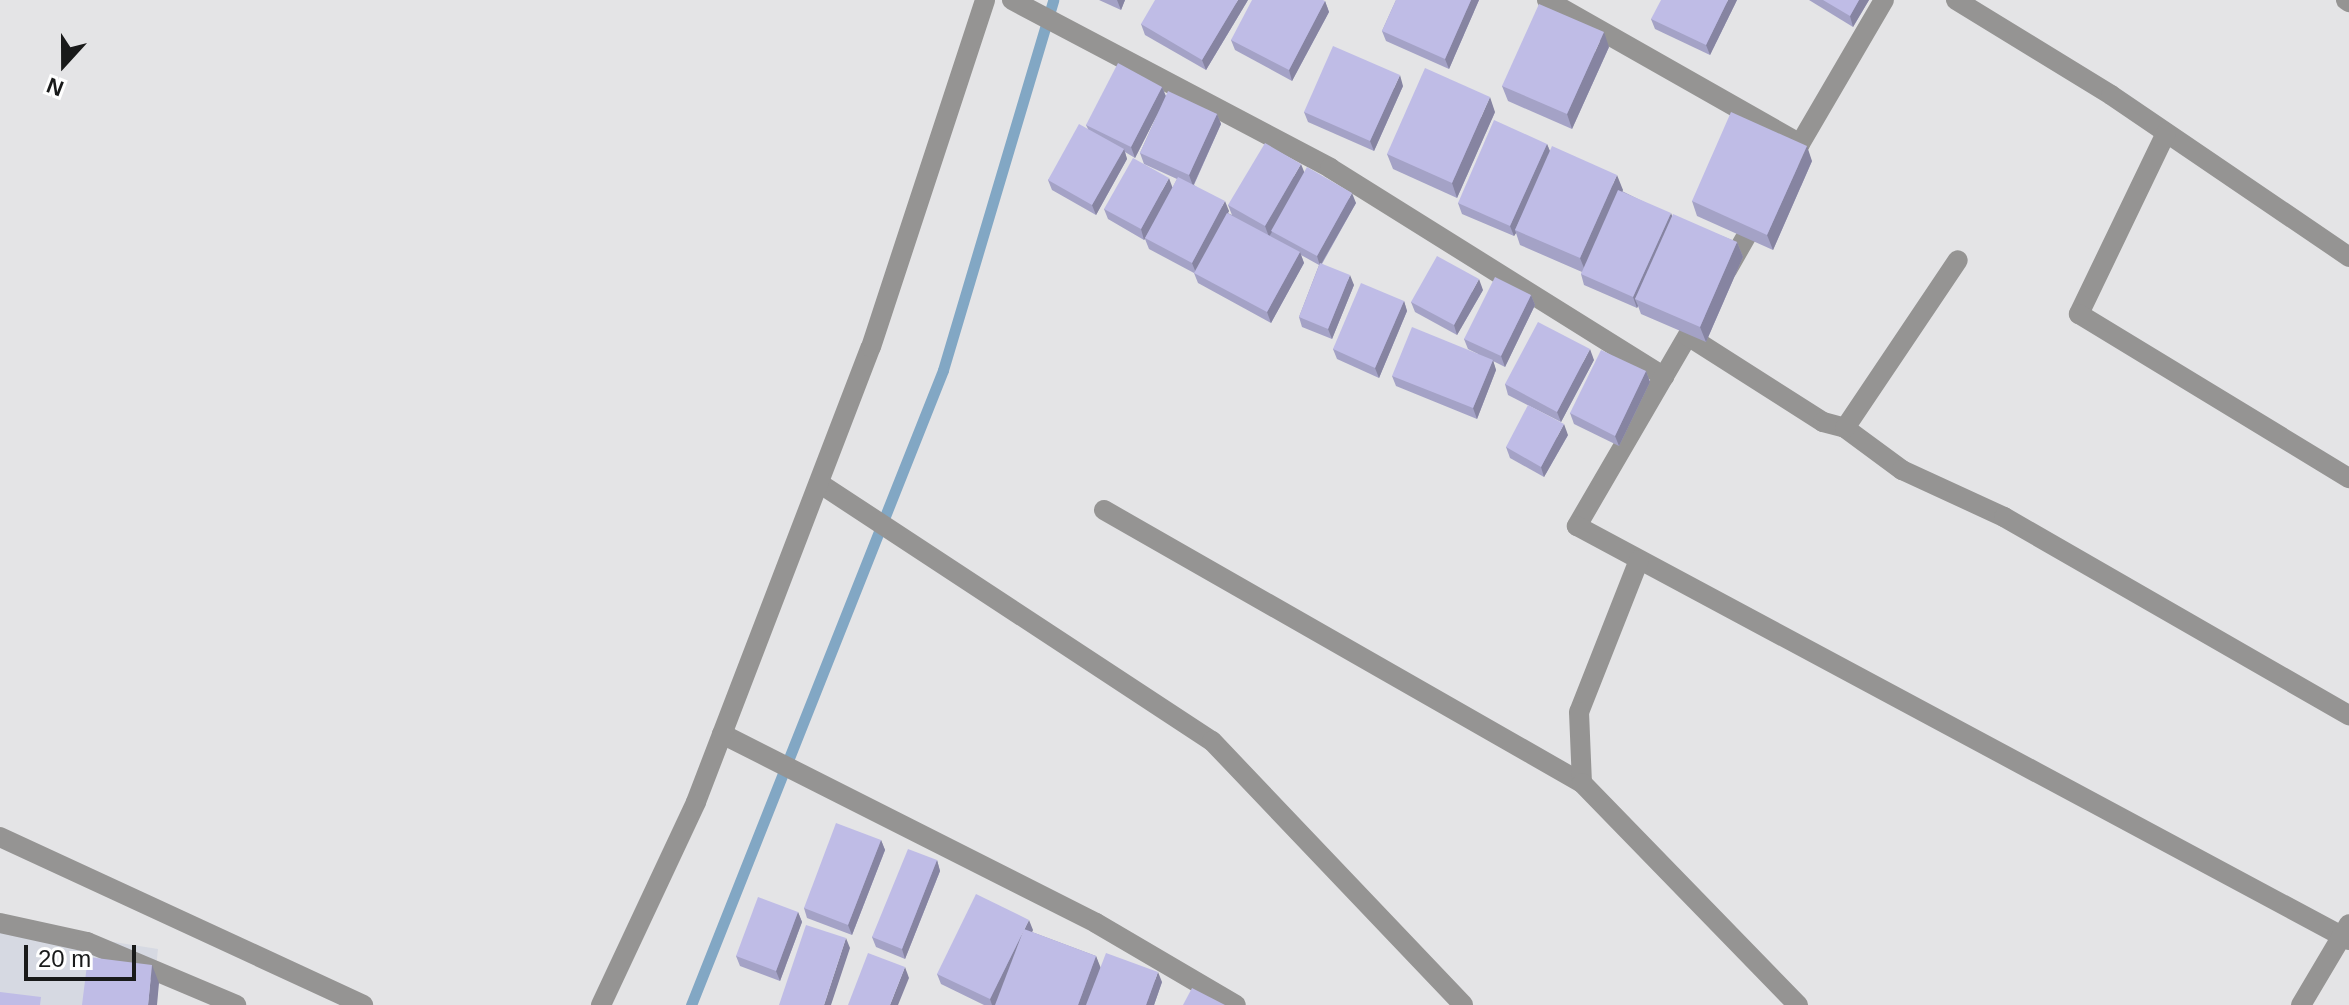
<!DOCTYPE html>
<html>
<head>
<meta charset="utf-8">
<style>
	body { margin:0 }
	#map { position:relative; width:2349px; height:1005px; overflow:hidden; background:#e4e4e6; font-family:Arial,sans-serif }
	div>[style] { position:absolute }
	.built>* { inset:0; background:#d6d9e2 }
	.stream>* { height:11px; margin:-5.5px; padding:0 5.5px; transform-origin:5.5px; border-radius:5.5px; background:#82a7c4 }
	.street>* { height:20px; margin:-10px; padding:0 10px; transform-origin:10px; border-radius:10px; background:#959493 }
	.wall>* { inset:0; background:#a4a2c6 }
	.shaded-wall>* { inset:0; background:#8684a1 }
	.building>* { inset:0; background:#bfbce6 }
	span { translate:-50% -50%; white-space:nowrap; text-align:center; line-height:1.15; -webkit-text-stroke:6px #fff; paint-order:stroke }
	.north { position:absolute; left:24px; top:24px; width:80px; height:80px; -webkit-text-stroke:6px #fff; paint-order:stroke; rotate:201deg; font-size:22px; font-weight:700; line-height:32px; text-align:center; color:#191a1a }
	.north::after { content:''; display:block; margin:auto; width:28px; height:36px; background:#191a1a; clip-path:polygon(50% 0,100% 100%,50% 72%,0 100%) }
	.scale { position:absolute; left:24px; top:945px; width:112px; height:36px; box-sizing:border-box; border:4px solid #191a1a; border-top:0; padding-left:10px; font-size:24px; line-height:28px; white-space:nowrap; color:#191a1a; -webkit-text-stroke:6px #fff; paint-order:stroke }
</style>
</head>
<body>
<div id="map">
	<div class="built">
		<i style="clip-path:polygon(0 924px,158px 949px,152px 1005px,0 1005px)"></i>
	</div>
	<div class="stream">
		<i style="left:691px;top:1005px;width:683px;rotate:-68.35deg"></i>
		<i style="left:943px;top:370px;width:386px;rotate:-73.4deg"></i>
	</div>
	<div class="street">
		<i style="left:1012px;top:0;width:360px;rotate:27.8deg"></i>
		<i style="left:1330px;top:168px;width:394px;rotate:32deg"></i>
		<i style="left:1547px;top:0;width:291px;rotate:29.6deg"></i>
		<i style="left:1956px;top:0;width:182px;rotate:31.5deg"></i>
		<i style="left:2111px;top:95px;width:288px;rotate:34.2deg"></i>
		<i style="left:2346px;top:0;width:4px;rotate:34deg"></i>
		<i style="left:2166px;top:133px;width:201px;rotate:115.7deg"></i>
		<i style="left:2079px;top:314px;width:316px;rotate:31.3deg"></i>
		<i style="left:1787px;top:166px;width:192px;rotate:-59.7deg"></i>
		<i style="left:1727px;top:270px;width:64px;rotate:-60.3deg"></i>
		<i style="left:1702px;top:311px;width:249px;rotate:120.2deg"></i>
		<i style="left:1577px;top:526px;width:876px;rotate:28.2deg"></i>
		<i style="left:1688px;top:336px;width:160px;rotate:32.5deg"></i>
		<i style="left:1823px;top:422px;width:23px;rotate:15deg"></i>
		<i style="left:1845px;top:428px;width:71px;rotate:36.4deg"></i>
		<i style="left:1902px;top:470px;width:112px;rotate:24.7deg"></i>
		<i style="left:2004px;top:517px;width:398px;rotate:29.9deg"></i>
		<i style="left:1845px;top:428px;width:202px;rotate:-56.1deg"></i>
		<i style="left:819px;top:483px;width:470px;rotate:33.3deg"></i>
		<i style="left:1212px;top:741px;width:364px;rotate:46.4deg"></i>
		<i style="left:1104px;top:510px;width:550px;rotate:29.73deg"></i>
		<i style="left:1639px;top:560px;width:163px;rotate:111.5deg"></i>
		<i style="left:1579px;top:712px;width:71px;rotate:87.6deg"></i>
		<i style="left:1582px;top:783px;width:310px;rotate:45.8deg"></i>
		<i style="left:722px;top:734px;width:419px;rotate:26.8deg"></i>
		<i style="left:1096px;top:923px;width:162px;rotate:30.4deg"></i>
		<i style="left:0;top:837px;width:400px;rotate:24.8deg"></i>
		<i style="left:0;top:923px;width:89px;rotate:12.3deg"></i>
		<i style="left:87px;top:942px;width:162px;rotate:22.9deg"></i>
		<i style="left:601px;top:1005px;width:224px;rotate:-64.9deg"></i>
		<i style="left:696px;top:802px;width:487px;rotate:-69deg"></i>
		<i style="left:871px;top:347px;width:365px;rotate:-71.8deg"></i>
		<i style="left:2301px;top:1005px;width:94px;rotate:-59.3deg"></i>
	</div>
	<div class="wall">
		<i style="clip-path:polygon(1099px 0,1125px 0,1121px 10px)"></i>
		<i style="clip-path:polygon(1248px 0,1206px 70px,1145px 35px,1141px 24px)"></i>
		<i style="clip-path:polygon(1396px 0,1479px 0,1449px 69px,1386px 41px,1382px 31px)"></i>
		<i style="clip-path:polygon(1737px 0,1710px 55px,1655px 29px,1651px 19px)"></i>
		<i style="clip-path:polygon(1809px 0,1869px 0,1853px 27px)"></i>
		<i style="clip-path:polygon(1325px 1px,1329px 12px,1292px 81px,1235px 50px,1231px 40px)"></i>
		<i style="clip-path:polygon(1609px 47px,1572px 129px,1508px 101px,1502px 86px)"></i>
		<i style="clip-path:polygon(1403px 86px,1374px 151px,1308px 122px,1304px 112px)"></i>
		<i style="clip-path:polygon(1162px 87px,1166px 96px,1217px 114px,1221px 124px,1194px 185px,1229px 211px,1228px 213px,1232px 215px,1228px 205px,1304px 172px,1356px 203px,1322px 264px,1354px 285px,1332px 339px,1302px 327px,1299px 317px,1319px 265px,1301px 255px,1304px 263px,1271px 323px,1198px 283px,1194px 273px,1149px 249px,1145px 239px,1144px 240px,1108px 219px,1104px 209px,1173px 187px,1177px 179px,1144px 164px,1140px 153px,1159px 111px,1135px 158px,1125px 152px,1127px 159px,1096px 215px,1052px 190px,1048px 180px,1088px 129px,1086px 125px)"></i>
		<i style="clip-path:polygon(1495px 112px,1457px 198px,1393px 169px,1387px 154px)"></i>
		<i style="clip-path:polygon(1547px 144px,1550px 151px,1623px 190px,1622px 191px,1672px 216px,1737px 242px,1743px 257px,1706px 342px,1641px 314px,1638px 306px,1637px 308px,1584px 285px,1581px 274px,1582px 272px,1520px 245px,1516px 233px,1514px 236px,1462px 214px,1458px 203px)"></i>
		<i style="clip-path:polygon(1812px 161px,1773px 250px,1697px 216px,1692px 201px)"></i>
		<i style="clip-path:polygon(1483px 290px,1457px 335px,1415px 312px,1411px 302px)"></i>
		<i style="clip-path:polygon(1531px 295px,1535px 305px,1505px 367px,1493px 361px,1496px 370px,1477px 419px,1396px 386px,1392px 376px,1478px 354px,1468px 349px,1464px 339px)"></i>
		<i style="clip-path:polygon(1404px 301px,1407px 311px,1379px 378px,1337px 359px,1333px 349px)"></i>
		<i style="clip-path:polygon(1594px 360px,1561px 422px,1508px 395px,1505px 384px)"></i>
		<i style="clip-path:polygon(1646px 371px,1650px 382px,1619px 446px,1574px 424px,1570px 413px)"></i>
		<i style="clip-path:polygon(1568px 435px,1544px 477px,1510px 458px,1506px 447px)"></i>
		<i style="clip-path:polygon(881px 840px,885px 850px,852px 935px,807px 918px,804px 908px)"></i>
		<i style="clip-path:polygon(937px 860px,940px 871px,905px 959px,876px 947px,872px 937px)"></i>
		<i style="clip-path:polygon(798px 912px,802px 922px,780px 981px,740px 966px,736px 956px)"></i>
		<i style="clip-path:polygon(1033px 930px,1032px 932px,1096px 956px,1100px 968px,1162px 982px,1154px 1005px,984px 1005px,941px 984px,937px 974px)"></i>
	</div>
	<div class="shaded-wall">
		<i style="clip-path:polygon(1117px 0,1125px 0,1121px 10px)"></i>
		<i style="clip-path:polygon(1238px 0,1248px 0,1206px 70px,1202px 60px)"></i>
		<i style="clip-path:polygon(1471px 0,1479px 0,1449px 69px,1445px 59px)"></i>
		<i style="clip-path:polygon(1728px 0,1737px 0,1710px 55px,1706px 45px)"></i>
		<i style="clip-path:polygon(1859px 0,1869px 0,1853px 27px,1850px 16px)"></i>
		<i style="clip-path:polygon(1325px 1px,1329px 12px,1292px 81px,1289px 70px)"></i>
		<i style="clip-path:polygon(1604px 32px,1609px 47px,1572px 129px,1567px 114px)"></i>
		<i style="clip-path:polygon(1400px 75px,1403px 86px,1374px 151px,1370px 141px)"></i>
		<i style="clip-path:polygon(1162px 87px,1166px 97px,1135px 158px,1131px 147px)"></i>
		<i style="clip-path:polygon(1490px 97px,1495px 112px,1457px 198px,1452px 183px)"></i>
		<i style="clip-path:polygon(1217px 114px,1221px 124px,1193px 186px,1189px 175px)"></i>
		<i style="clip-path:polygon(1547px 144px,1551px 154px,1515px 230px,1516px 233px,1514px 236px,1510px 226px)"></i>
		<i style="clip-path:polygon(1807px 146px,1812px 161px,1773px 250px,1767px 235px)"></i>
		<i style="clip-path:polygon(1124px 149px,1127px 159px,1096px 215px,1092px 205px)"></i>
		<i style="clip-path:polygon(1301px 164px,1305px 174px,1269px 237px,1265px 226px)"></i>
		<i style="clip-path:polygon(1617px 175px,1623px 190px,1586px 273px,1580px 258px)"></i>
		<i style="clip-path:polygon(1169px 178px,1173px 189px,1144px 240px,1141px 229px)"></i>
		<i style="clip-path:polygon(1352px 193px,1356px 203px,1320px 266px,1317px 256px)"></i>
		<i style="clip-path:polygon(1225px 201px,1229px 211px,1196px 273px,1192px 263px)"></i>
		<i style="clip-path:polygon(1671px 213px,1675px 223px,1635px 299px,1638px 306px,1637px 308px,1633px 297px)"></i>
		<i style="clip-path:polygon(1737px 242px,1743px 257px,1706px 342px,1700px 327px)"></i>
		<i style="clip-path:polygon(1300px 252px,1304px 263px,1271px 323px,1267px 312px)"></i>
		<i style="clip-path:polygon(1350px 275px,1354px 285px,1332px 339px,1328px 329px)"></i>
		<i style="clip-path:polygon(1479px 279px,1483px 290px,1457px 335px,1454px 325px)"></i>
		<i style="clip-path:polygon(1531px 295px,1535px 305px,1505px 367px,1501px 356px)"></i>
		<i style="clip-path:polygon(1404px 301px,1407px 311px,1379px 378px,1375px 368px)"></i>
		<i style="clip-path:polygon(1590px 349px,1594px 360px,1561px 422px,1557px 412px)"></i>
		<i style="clip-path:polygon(1493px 360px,1496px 370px,1477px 419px,1473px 408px)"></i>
		<i style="clip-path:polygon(1646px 371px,1650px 382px,1619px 446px,1615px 436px)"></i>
		<i style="clip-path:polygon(1564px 424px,1568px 435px,1544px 477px,1541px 467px)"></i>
		<i style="clip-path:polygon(881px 840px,885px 850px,852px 935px,848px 925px)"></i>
		<i style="clip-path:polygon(937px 860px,940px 871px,905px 959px,902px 949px)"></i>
		<i style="clip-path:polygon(798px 912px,802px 922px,780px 981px,776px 971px)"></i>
		<i style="clip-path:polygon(1029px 920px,1033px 930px,996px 1005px,992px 1005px,990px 999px)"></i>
		<i style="clip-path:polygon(846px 938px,850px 948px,831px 1005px,824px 1005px)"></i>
		<i style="clip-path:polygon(1096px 956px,1102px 971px,1089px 1005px,1078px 1005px)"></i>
		<i style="clip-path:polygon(152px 965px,159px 983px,157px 1005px,148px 1005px)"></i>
		<i style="clip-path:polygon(905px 967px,909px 978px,898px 1005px,890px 1005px)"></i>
		<i style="clip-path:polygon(1158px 972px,1162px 982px,1154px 1005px,1146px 1005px)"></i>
	</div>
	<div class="building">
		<i style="clip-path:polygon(1155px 0,1238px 0,1202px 60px,1141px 24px)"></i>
		<i style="clip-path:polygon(1252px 0,1323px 0,1325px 1px,1289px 70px,1231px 40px)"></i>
		<i style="clip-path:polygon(1396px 0,1471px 0,1445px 59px,1382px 31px)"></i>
		<i style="clip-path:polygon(1661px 0,1728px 0,1706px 45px,1651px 19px)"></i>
		<i style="clip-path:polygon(1823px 0,1859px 0,1850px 16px)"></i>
		<i style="clip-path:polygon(1539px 4px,1604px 32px,1567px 114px,1502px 86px)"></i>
		<i style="clip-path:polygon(1333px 46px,1400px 75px,1370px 141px,1304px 112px)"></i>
		<i style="clip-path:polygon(1118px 63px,1162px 87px,1131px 147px,1086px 125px)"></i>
		<i style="clip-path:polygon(1425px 68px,1490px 97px,1452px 183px,1387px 154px)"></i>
		<i style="clip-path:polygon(1168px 91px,1217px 114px,1189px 175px,1140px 153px)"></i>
		<i style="clip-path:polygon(1731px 112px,1807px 146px,1767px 235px,1692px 201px)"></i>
		<i style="clip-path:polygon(1494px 120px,1547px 144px,1510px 226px,1458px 203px)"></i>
		<i style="clip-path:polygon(1079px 124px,1124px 149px,1092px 205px,1048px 180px)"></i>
		<i style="clip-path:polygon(1265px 143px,1301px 164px,1265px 226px,1228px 205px)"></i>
		<i style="clip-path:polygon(1552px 146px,1617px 175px,1580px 258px,1515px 230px)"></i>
		<i style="clip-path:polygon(1133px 158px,1169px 178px,1141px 229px,1104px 209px)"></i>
		<i style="clip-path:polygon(1307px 167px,1352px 193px,1317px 256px,1271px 231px)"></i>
		<i style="clip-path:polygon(1178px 177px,1225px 201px,1192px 263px,1145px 238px)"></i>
		<i style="clip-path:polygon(1618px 190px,1671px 213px,1633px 297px,1581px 274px)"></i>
		<i style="clip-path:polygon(1227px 213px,1300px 252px,1267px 312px,1194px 273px)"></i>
		<i style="clip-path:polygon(1673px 214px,1737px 242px,1700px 327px,1635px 299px)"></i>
		<i style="clip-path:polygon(1437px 256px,1479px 279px,1454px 325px,1411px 302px)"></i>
		<i style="clip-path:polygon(1320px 263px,1350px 275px,1328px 329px,1299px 317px)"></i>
		<i style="clip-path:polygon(1495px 277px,1531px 295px,1501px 356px,1464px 339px)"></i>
		<i style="clip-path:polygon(1361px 283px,1404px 301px,1375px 368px,1333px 349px)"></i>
		<i style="clip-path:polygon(1538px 322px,1590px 349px,1557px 412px,1505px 384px)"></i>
		<i style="clip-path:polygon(1412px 327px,1493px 360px,1473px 408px,1392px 376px)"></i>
		<i style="clip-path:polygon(1601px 350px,1646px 371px,1615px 436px,1570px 413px)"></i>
		<i style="clip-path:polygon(1528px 405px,1564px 424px,1541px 467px,1506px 447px)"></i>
		<i style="clip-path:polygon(836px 823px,881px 840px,848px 925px,804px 908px)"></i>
		<i style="clip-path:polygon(908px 849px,937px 860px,902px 949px,872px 937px)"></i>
		<i style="clip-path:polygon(976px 894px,1029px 920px,990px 999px,937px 974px)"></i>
		<i style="clip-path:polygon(758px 897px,798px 912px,776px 971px,736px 956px)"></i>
		<i style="clip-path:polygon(806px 925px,846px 938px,824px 1005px,779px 1005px)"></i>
		<i style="clip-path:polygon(1024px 929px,1096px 956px,1078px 1005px,995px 1005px)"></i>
		<i style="clip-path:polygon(868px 953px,905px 967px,890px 1005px,848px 1005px)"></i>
		<i style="clip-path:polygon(1106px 953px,1158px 972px,1146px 1005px,1086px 1005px)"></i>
		<i style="clip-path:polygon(88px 957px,152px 965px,148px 1005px,82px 1005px)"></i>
		<i style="clip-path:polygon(1192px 988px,1225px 1005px,1183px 1005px)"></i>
		<i style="clip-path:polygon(0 992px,41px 997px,40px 1005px,0 1005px)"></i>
	</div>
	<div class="north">N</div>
	<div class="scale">20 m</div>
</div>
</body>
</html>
